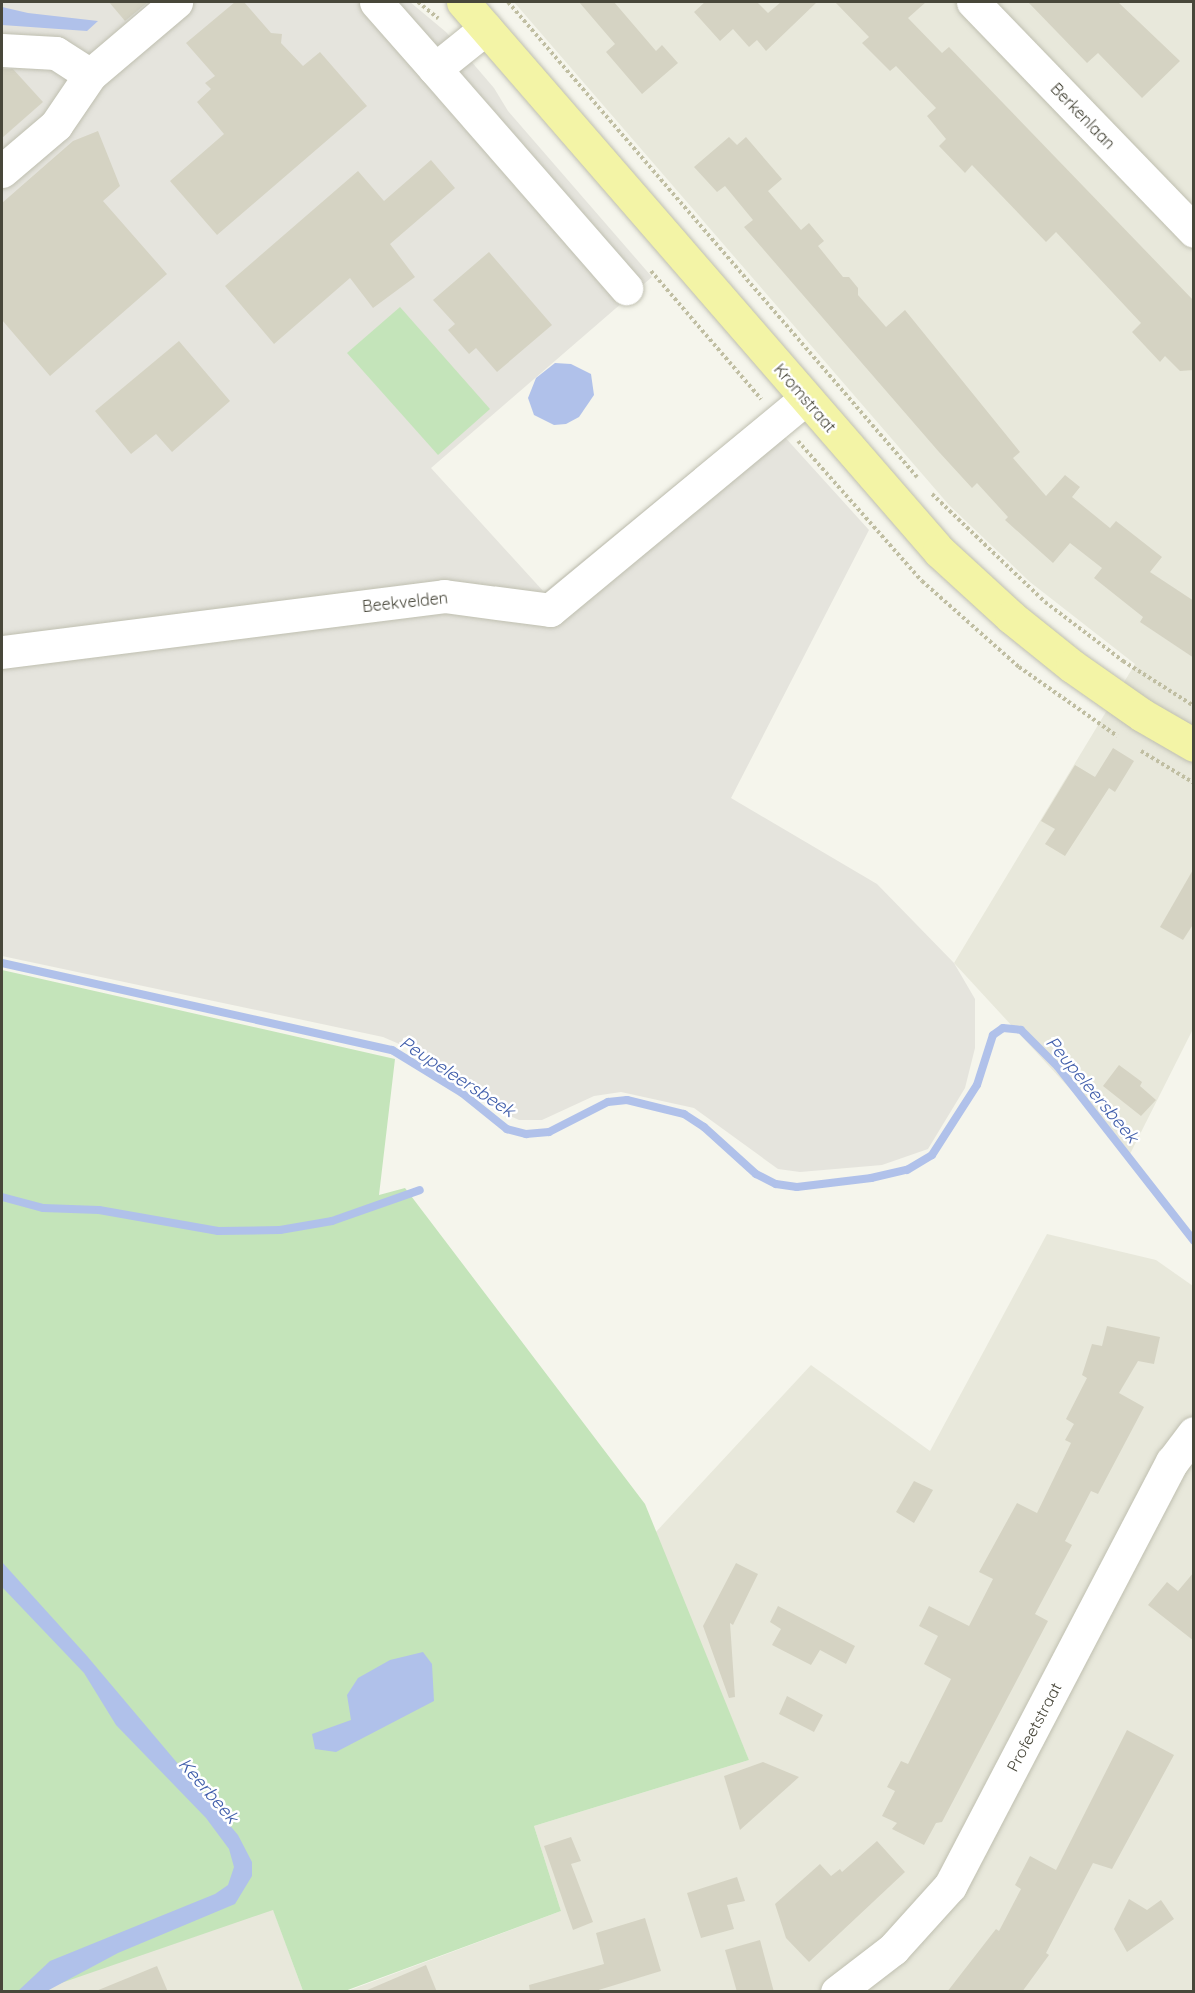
<!DOCTYPE html>
<html>
<head>
<meta charset="utf-8">
<style>
	body { margin:0 }
	#map { position:relative; width:1195px; height:1993px; overflow:hidden; background:#f5f5ec; font-family:Quicksand,sans-serif }
	div>[style] { position:absolute }
	.residential>* { inset:0; background:#e8e8db }
	.industrial>* { inset:0; background:#e5e4dd }
	.green>* { inset:0; background:#c4e4ba }
	.water>* { inset:0; background:#b0c1ea }
	.stream>* { height:8px; margin:-4px; padding:0 4px; transform-origin:4px; border-radius:4px; background:#b0c1ea }
	.building>* { inset:0; background:#d5d3c3 }
	.path>* { height:4px; margin-top:-2px; transform-origin:0; background:repeating-linear-gradient(90deg,#c0bea2 0 3px,transparent 0 6px) }
	.roads { filter:drop-shadow(0 0 2px #bfbfb0) drop-shadow(0 0 2px #bfbfb0) }
	.minor>* { height:33px; margin:-16.5px; padding:0 16.5px; transform-origin:16.5px; border-radius:16.5px; background:#fff }
	.major>* { height:33px; margin:-16.5px; padding:0 16.5px; transform-origin:16.5px; border-radius:16.5px; background:#f3f4a6 }
	span { translate:-50% -50%; white-space:nowrap; text-align:center; line-height:1.15; -webkit-text-stroke:5px #fff; paint-order:stroke }
	.street-label { font-size:16px; color:#48473a }
	.water-label { font-size:18px; color:#3e5caa; font-style:italic }
	.frame { position:absolute; inset:0; border:3px solid #48473a; pointer-events:none }
</style>
</head>
<body>
<div id="map">
	<div class="residential">
		<i style="clip-path:polygon(514px 2px,1193px 2px,1193px 1029px,1130px 1154px,954px 963px,1135px 664px,1030px 582px,949px 505px)"></i>
		<i style="clip-path:polygon(1047px 1234px,1156px 1260px,1193px 1286px,1193px 1991px,345px 1992px,561px 1911px,534px 1826px,749px 1760px,654px 1534px,811px 1365px,930px 1451px)"></i>
		<i style="clip-path:polygon(273px 1909px,303px 1991px,38px 1992px,39px 1988px)"></i>
	</div>
	<div class="industrial">
		<i style="clip-path:polygon(2px 2px,410px 2px,446px 32px,494px 88px,508px 111px,652px 277px,431px 468px,544px 592px,763px 413px,869px 530px,731px 798px,877px 884px,954px 963px,975px 999px,975px 1048px,965px 1088px,928px 1149px,882px 1165px,800px 1172px,778px 1169px,694px 1108px,621px 1092px,594px 1096px,542px 1120px,519px 1120px,499px 1111px,418px 1052px,383px 1037px,2px 956px)"></i>
	</div>
	<div class="green">
		<i style="clip-path:polygon(400px 307px,490px 409px,438px 455px,347px 353px)"></i>
		<i style="clip-path:polygon(2px 970px,395px 1059px,379px 1195px,405px 1188px,645px 1504px,749px 1760px,534px 1826px,561px 1911px,345px 1991px,303px 1991px,273px 1910px,38px 1991px,2px 1992px)"></i>
	</div>
	<div class="water">
		<i style="clip-path:polygon(2px 7px,28px 13px,98px 21px,87px 31px,2px 25px)"></i>
		<i style="clip-path:polygon(555px 363px,571px 364px,591px 374px,594px 395px,579px 417px,566px 424px,554px 425px,534px 415px,528px 398px,536px 378px)"></i>
		<i style="clip-path:polygon(2px 1562px,87px 1656px,238px 1835px,252px 1862px,252px 1876px,235px 1904px,118px 1953px,47px 1991px,18px 1991px,50px 1961px,215px 1894px,228px 1885px,234px 1867px,229px 1849px,206px 1818px,116px 1725px,84px 1673px,2px 1587px)"></i>
		<i style="clip-path:polygon(423px 1652px,432px 1664px,434px 1701px,336px 1752px,315px 1749px,312px 1734px,351px 1720px,347px 1695px,358px 1678px,390px 1660px)"></i>
	</div>
	<div class="stream">
		<i style="left:2px;top:963px;width:400px;rotate:12.6deg"></i>
		<i style="left:392px;top:1050px;width:82px;rotate:31.6deg"></i>
		<i style="left:462px;top:1093px;width:58px;rotate:38.7deg"></i>
		<i style="left:507px;top:1129px;width:20px;rotate:15deg"></i>
		<i style="left:526px;top:1134px;width:23px;rotate:-5deg"></i>
		<i style="left:549px;top:1132px;width:66px;rotate:-27deg"></i>
		<i style="left:608px;top:1102px;width:19px;rotate:-6deg"></i>
		<i style="left:627px;top:1100px;width:59px;rotate:13.8deg"></i>
		<i style="left:684px;top:1114px;width:24px;rotate:33deg"></i>
		<i style="left:704px;top:1127px;width:70px;rotate:42.1deg"></i>
		<i style="left:756px;top:1174px;width:22px;rotate:27deg"></i>
		<i style="left:776px;top:1184px;width:21px;rotate:8deg"></i>
		<i style="left:797px;top:1187px;width:75px;rotate:-6.9deg"></i>
		<i style="left:871px;top:1178px;width:37px;rotate:-13deg"></i>
		<i style="left:907px;top:1170px;width:29px;rotate:-31deg"></i>
		<i style="left:932px;top:1155px;width:83px;rotate:-57.3deg"></i>
		<i style="left:977px;top:1085px;width:52px;rotate:-72.3deg"></i>
		<i style="left:993px;top:1035px;width:12px;rotate:-35deg"></i>
		<i style="left:1003px;top:1028px;width:18px;rotate:6deg"></i>
		<i style="left:1021px;top:1030px;width:52px;rotate:45deg"></i>
		<i style="left:1058px;top:1067px;width:221px;rotate:52deg"></i>
		<i style="left:2px;top:1197px;width:42px;rotate:15deg"></i>
		<i style="left:43px;top:1208px;width:56px;rotate:2deg"></i>
		<i style="left:99px;top:1210px;width:121px;rotate:10deg"></i>
		<i style="left:218px;top:1231px;width:62px;rotate:-0.9deg"></i>
		<i style="left:280px;top:1230px;width:53px;rotate:-9.8deg"></i>
		<i style="left:332px;top:1221px;width:93px;rotate:-19.4deg"></i>
	</div>
	<div class="building">
		<i style="clip-path:polygon(109px 2px,148px 2px,125px 21px)"></i>
		<i style="clip-path:polygon(235px 2px,244px 2px,271px 33px,282px 34px,281px 43px,303px 66px,320px 52px,367px 106px,217px 235px,170px 181px,224px 134px,197px 102px,211px 89px,205px 83px,215px 76px,186px 43px)"></i>
		<i style="clip-path:polygon(579px 2px,614px 2px,656px 51px,662px 45px,678px 63px,642px 94px,606px 52px,615px 44px)"></i>
		<i style="clip-path:polygon(705px 2px,757px 2px,768px 13px,781px 2px,817px 2px,766px 51px,757px 40px,749px 47px,733px 29px,720px 41px,694px 12px)"></i>
		<i style="clip-path:polygon(835px 2px,926px 2px,908px 18px,942px 53px,949px 47px,1194px 301px,1194px 370px,1180px 371px,1165px 356px,1160px 362px,1132px 332px,1141px 323px,1056px 232px,1046px 242px,972px 165px,965px 173px,939px 146px,946px 139px,927px 116px,936px 108px,896px 66px,890px 71px,862px 43px,869px 37px)"></i>
		<i style="clip-path:polygon(1028px 2px,1118px 2px,1180px 61px,1142px 98px,1098px 53px,1087px 63px)"></i>
		<i style="clip-path:polygon(2px 69px,13px 69px,43px 102px,2px 138px)"></i>
		<i style="clip-path:polygon(98px 131px,120px 186px,103px 201px,167px 274px,50px 376px,2px 320px,2px 203px,73px 141px)"></i>
		<i style="clip-path:polygon(729px 137px,737px 145px,746px 137px,782px 179px,768px 191px,801px 230px,809px 223px,824px 241px,818px 246px,843px 277px,849px 277px,858px 288px,858px 295px,886px 327px,905px 310px,1020px 452px,1013px 458px,1046px 496px,1065px 475px,1080px 487px,1072px 497px,1110px 528px,1116px 521px,1162px 557px,1150px 572px,1194px 601px,1194px 658px,1140px 622px,1143px 617px,1094px 578px,1102px 568px,1070px 543px,1053px 563px,1005px 520px,1008px 517px,977px 483px,972px 488px,939px 452px,744px 227px,753px 220px,725px 186px,717px 192px,694px 167px)"></i>
		<i style="clip-path:polygon(431px 160px,455px 188px,390px 244px,415px 277px,373px 308px,350px 278px,274px 344px,225px 286px,358px 171px,384px 201px)"></i>
		<i style="clip-path:polygon(489px 252px,552px 325px,497px 372px,476px 348px,469px 354px,448px 330px,455px 324px,433px 300px)"></i>
		<i style="clip-path:polygon(179px 341px,230px 401px,172px 452px,156px 434px,131px 454px,95px 411px)"></i>
		<i style="clip-path:polygon(1113px 748px,1134px 761px,1115px 792px,1109px 788px,1065px 856px,1045px 844px,1055px 829px,1041px 821px,1075px 765px,1095px 777px)"></i>
		<i style="clip-path:polygon(1194px 868px,1194px 923px,1183px 940px,1160px 927px)"></i>
		<i style="clip-path:polygon(1119px 1065px,1142px 1082px,1140px 1086px,1156px 1100px,1141px 1116px,1103px 1086px)"></i>
		<i style="clip-path:polygon(1107px 1326px,1160px 1337px,1154px 1364px,1138px 1361px,1119px 1393px,1144px 1407px,1098px 1494px,1091px 1491px,1065px 1541px,1072px 1545px,1035px 1614px,1048px 1621px,942px 1822px,936px 1823px,924px 1845px,892px 1829px,897px 1823px,882px 1816px,895px 1791px,887px 1787px,901px 1761px,908px 1764px,951px 1679px,924px 1664px,938px 1636px,919px 1626px,929px 1606px,969px 1626px,993px 1579px,979px 1572px,1017px 1503px,1037px 1513px,1071px 1443px,1065px 1440px,1074px 1424px,1066px 1419px,1087px 1378px,1082px 1375px,1092px 1344px,1102px 1346px)"></i>
		<i style="clip-path:polygon(914px 1481px,933px 1490px,914px 1523px,896px 1512px)"></i>
		<i style="clip-path:polygon(736px 1563px,758px 1574px,733px 1625px,730px 1623px,735px 1697px,729px 1698px,703px 1626px)"></i>
		<i style="clip-path:polygon(1194px 1572px,1194px 1641px,1148px 1605px,1167px 1582px,1178px 1591px)"></i>
		<i style="clip-path:polygon(778px 1606px,855px 1646px,846px 1664px,820px 1650px,811px 1665px,772px 1645px,781px 1629px,770px 1622px)"></i>
		<i style="clip-path:polygon(787px 1696px,823px 1715px,814px 1732px,779px 1714px)"></i>
		<i style="clip-path:polygon(1127px 1730px,1174px 1755px,1112px 1869px,1093px 1863px,1046px 1953px,1049px 1955px,1022px 1992px,947px 1992px,996px 1929px,999px 1931px,1021px 1889px,1015px 1885px,1030px 1856px,1056px 1870px)"></i>
		<i style="clip-path:polygon(763px 1762px,799px 1777px,740px 1830px,724px 1776px)"></i>
		<i style="clip-path:polygon(571px 1837px,581px 1861px,571px 1864px,593px 1922px,573px 1930px,544px 1846px)"></i>
		<i style="clip-path:polygon(877px 1841px,905px 1872px,809px 1962px,786px 1938px,775px 1904px,820px 1864px,831px 1876px,840px 1869px,842px 1872px)"></i>
		<i style="clip-path:polygon(737px 1877px,745px 1901px,727px 1905px,734px 1929px,701px 1938px,687px 1893px)"></i>
		<i style="clip-path:polygon(1129px 1899px,1147px 1910px,1161px 1900px,1174px 1919px,1127px 1952px,1114px 1929px)"></i>
		<i style="clip-path:polygon(645px 1918px,661px 1971px,592px 1992px,530px 1992px,529px 1985px,604px 1964px,596px 1933px)"></i>
		<i style="clip-path:polygon(760px 1940px,774px 1992px,737px 1992px,725px 1950px)"></i>
		<i style="clip-path:polygon(426px 1965px,437px 1992px,365px 1992px,365px 1991px)"></i>
		<i style="clip-path:polygon(157px 1966px,168px 1992px,96px 1992px,96px 1991px)"></i>
	</div>
	<div class="path">
		<i style="left:418px;top:2px;width:26px;rotate:39deg"></i>
		<i style="left:508px;top:2px;width:627px;rotate:49.27deg"></i>
		<i style="left:651px;top:271px;width:169px;rotate:49.3deg"></i>
		<i style="left:798px;top:441px;width:187px;rotate:48.5deg"></i>
		<i style="left:922px;top:581px;width:130px;rotate:41.6deg"></i>
		<i style="left:1019px;top:667px;width:120px;rotate:35.1deg"></i>
		<i style="left:932px;top:494px;width:156px;rotate:43.7deg"></i>
		<i style="left:1045px;top:602px;width:98px;rotate:37.1deg"></i>
		<i style="left:1123px;top:661px;width:84px;rotate:32.4deg"></i>
		<i style="left:1141px;top:751px;width:62px;rotate:31.1deg"></i>
	</div>
	<div class="roads">
		<div class="minor">
			<i style="left:376px;top:2px;width:89px;rotate:48.6deg"></i>
			<i style="left:435px;top:69px;width:65px;rotate:-38.8deg"></i>
			<i style="left:973px;top:2px;width:318px;rotate:46deg"></i>
			<i style="left:2px;top:50px;width:54px;rotate:3.2deg"></i>
			<i style="left:56px;top:53px;width:40px;rotate:32.9deg"></i>
			<i style="left:435px;top:69px;width:291px;rotate:48.9deg"></i>
			<i style="left:2px;top:171px;width:71px;rotate:-40.4deg"></i>
			<i style="left:56px;top:125px;width:60px;rotate:-55.8deg"></i>
			<i style="left:90px;top:75px;width:113px;rotate:-40.3deg"></i>
			<i style="left:2px;top:652px;width:446px;rotate:-7.2deg"></i>
			<i style="left:444px;top:596px;width:107px;rotate:7.5deg"></i>
			<i style="left:550px;top:610px;width:332px;rotate:-39.6deg"></i>
			<i style="left:837px;top:1992px;width:71px;rotate:-37.5deg"></i>
			<i style="left:893px;top:1949px;width:85px;rotate:-47.9deg"></i>
			<i style="left:950px;top:1886px;width:479px;rotate:-62.4deg"></i>
			<i style="left:1172px;top:1462px;width:36px;rotate:-53deg"></i>
		</div>
		<div class="major">
			<i style="left:463px;top:2px;width:727px;rotate:49.07deg"></i>
			<i style="left:939px;top:551px;width:98px;rotate:42.5deg"></i>
			<i style="left:1011px;top:617px;width:78px;rotate:38.8deg"></i>
			<i style="left:1072px;top:666px;width:85px;rotate:35deg"></i>
			<i style="left:1142px;top:715px;width:60px;rotate:30deg"></i>
		</div>
	</div>
	<div class="street-label">
		<span style="left:1083px;top:116px;rotate:46deg">Berkenlaan</span>
		<span style="left:805px;top:398px;rotate:49deg">Kromstraat</span>
		<span style="left:405px;top:602px;rotate:-6deg">Beekvelden</span>
		<span style="left:1034px;top:1727px;rotate:-62deg">Profeetstraat</span>
	</div>
	<div class="water-label">
		<span style="left:457px;top:1077px;rotate:33deg">Peupeleersbeek</span>
		<span style="left:1092px;top:1090px;rotate:50deg">Peupeleersbeek</span>
		<span style="left:208px;top:1791px;rotate:49deg">Keerbeek</span>
	</div>
	<div class="frame"></div>
</div>
</body>
</html>
